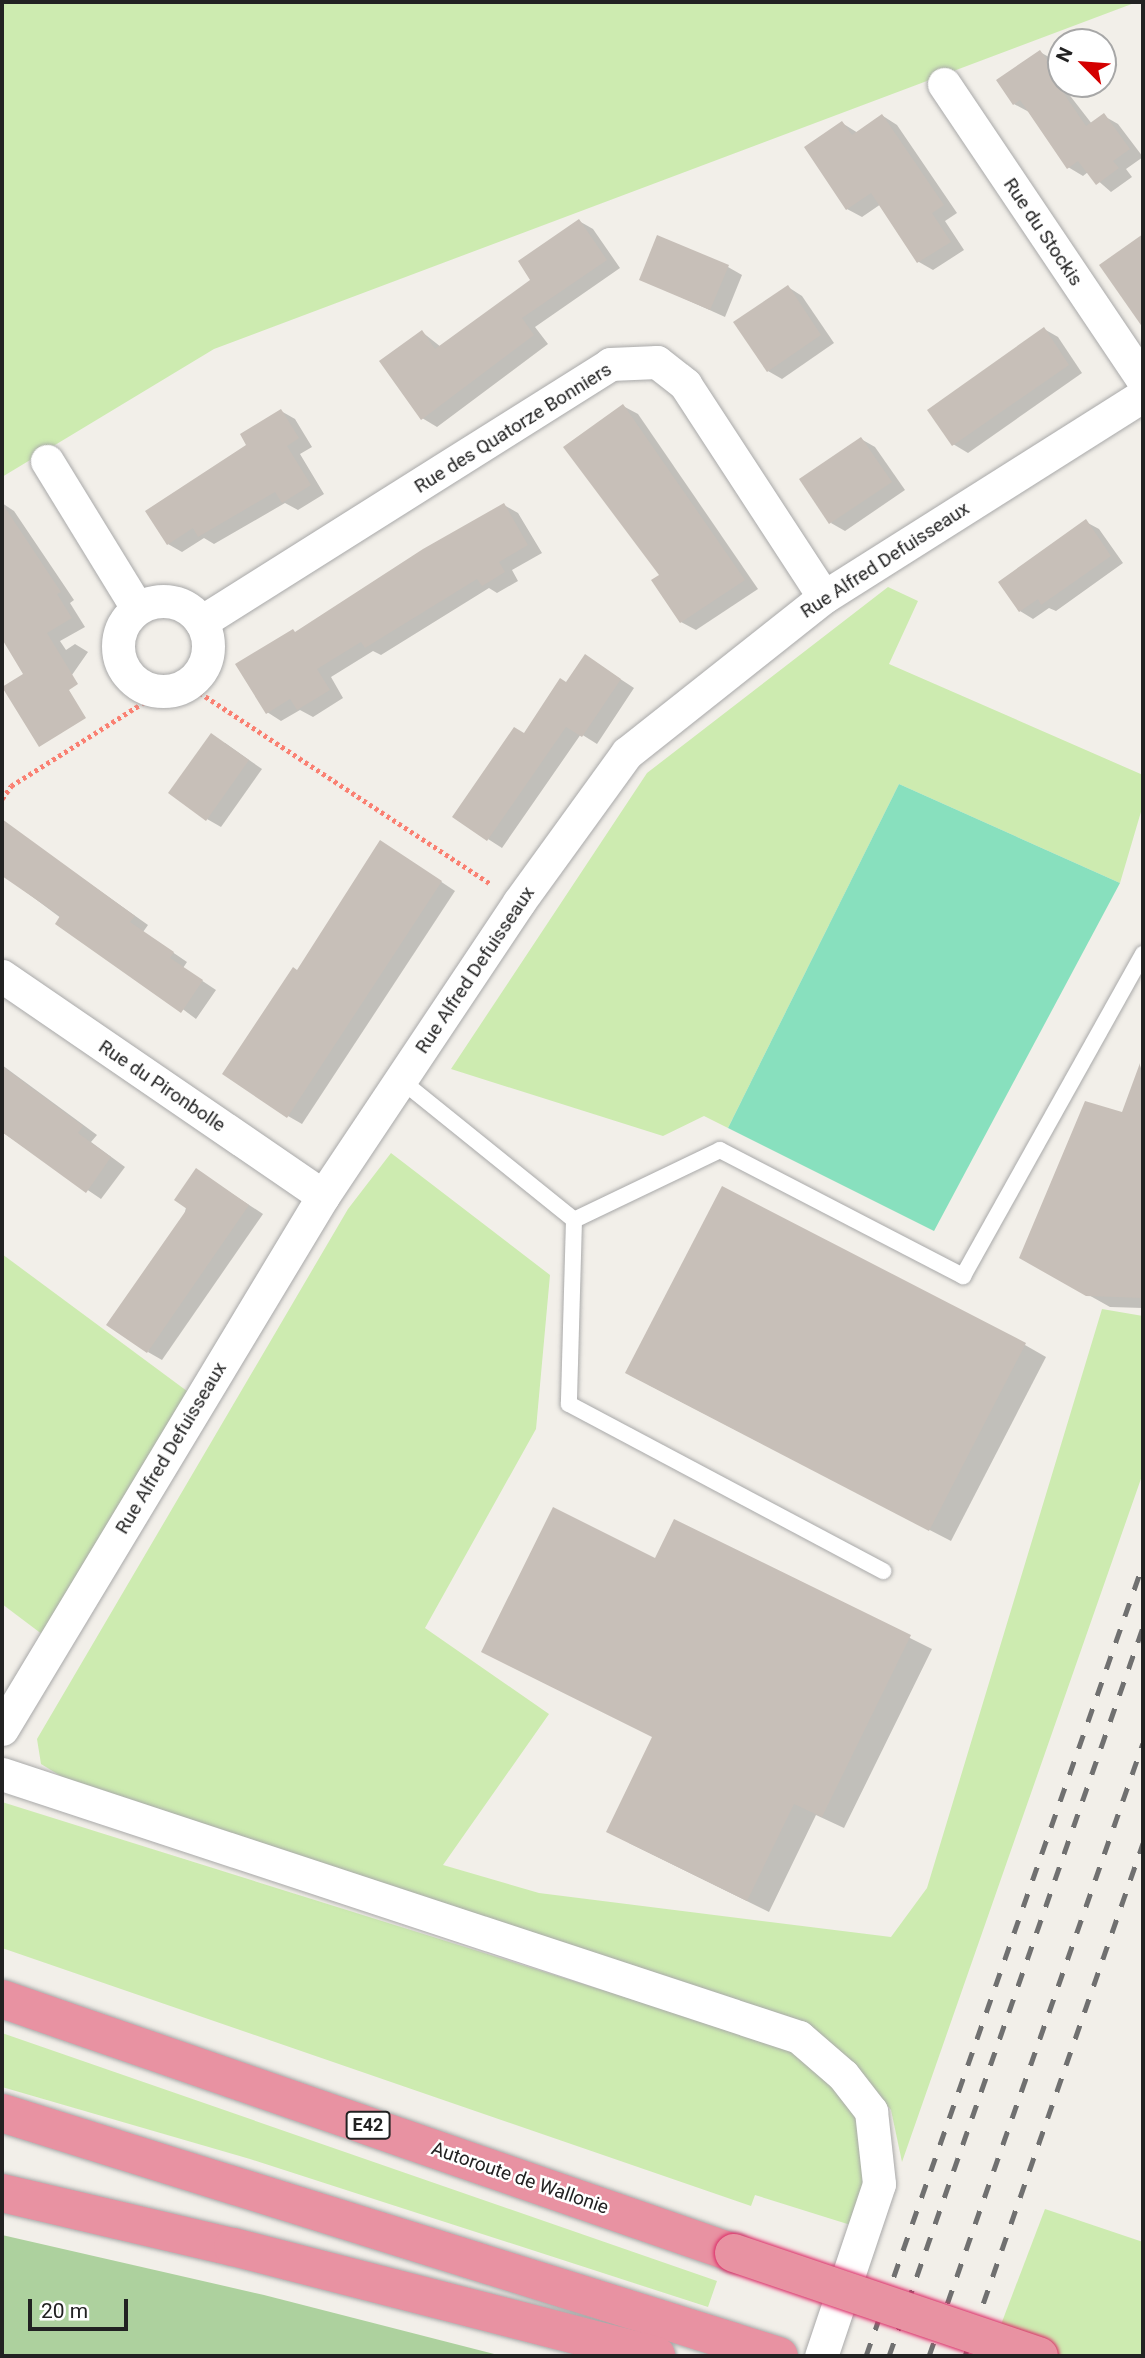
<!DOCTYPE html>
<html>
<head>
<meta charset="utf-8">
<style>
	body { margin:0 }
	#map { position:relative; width:1145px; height:2358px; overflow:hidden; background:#f2efe9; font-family:Roboto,sans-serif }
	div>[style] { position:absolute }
	.grass>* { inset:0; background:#cdebb0 }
	.forest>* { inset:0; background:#add19e }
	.pitch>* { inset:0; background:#88e0be }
	.shadow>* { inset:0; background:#0003 }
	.building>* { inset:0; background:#c7bfb8 }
	.path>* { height:4.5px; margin-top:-2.25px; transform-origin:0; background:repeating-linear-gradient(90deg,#fa8072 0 3.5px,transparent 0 7px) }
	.roads { filter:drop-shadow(0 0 2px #a9a9a9) drop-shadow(0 0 2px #a9a9a9) }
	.service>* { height:16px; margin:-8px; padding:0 8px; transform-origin:8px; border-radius:8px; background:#fff }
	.minor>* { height:33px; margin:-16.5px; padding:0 16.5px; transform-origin:16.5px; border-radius:16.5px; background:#fff }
	.minor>.ring { margin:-16.5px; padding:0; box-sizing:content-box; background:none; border:33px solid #fff; border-radius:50% }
	.motorway>* { height:38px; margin:-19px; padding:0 19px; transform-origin:19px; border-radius:19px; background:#e892a2 }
	.rail>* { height:5px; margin-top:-2.5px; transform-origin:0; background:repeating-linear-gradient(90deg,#707070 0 14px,transparent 0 28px) }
	.bridges { filter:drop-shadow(0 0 2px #dc2a67) drop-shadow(0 0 2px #dc2a67) }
	.motorway-bridge>* { height:38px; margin:-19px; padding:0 19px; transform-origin:19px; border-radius:19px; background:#e892a2 }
	span { translate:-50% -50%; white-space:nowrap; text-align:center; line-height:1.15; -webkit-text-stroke:5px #fff; paint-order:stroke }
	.shield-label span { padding:2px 5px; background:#fff; border:2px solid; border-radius:5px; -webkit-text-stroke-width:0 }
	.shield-label { font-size:18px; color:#222; font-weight:700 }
	.street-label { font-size:19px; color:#222 }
	.frame { position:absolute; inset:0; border:4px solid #222; pointer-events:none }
	.north { position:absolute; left:1047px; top:28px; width:70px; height:70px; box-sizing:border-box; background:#fff; border:2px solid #a7a7a7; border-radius:50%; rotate:295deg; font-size:19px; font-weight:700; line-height:28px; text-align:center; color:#222 }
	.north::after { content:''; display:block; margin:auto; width:24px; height:32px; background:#d40000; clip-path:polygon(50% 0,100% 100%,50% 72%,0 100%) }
	.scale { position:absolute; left:28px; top:2299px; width:100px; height:32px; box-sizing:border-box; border:4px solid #222; border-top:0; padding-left:9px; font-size:21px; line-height:24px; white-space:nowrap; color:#222; -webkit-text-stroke:5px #fff; paint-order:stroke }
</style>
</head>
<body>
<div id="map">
	<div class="grass">
		<i style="clip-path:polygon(2px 2px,1137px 2px,214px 349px,2px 477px)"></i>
		<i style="clip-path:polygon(888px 587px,918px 601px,889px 664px,1143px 775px,1143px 805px,1120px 883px,899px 784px,728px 1128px,704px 1116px,663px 1136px,451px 1069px,647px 773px)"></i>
		<i style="clip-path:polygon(391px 1153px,550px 1275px,536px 1429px,425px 1628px,549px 1714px,443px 1865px,539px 1893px,891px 1937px,927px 1888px,1102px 1309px,1143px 1316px,1143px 1473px,902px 2162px,891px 2110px,850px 2059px,797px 2022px,92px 1795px,41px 1764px,37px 1739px,348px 1209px)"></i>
		<i style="clip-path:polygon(2px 1254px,195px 1397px,67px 1653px,2px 1604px)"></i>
		<i style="clip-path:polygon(2px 1802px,797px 2051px,833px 2081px,855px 2116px,865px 2175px,857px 2227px,755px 2195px,751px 2206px,2px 1948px)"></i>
		<i style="clip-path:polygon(2px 2033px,717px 2281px,708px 2307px,250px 2159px,2px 2087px)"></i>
		<i style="clip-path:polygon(1045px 2209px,1143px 2242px,1143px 2356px,989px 2356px)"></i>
	</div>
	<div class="forest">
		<i style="clip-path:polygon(2px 2235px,264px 2295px,502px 2356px,2px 2356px)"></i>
	</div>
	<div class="pitch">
		<i style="clip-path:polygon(899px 784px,1120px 883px,934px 1231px,728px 1128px)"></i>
	</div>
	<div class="shadow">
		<i style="clip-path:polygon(1040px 52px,1054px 60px,1061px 70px,1061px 84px,1092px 124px,1104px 116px,1118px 124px,1143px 157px,1126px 169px,1132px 177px,1111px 192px,1088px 172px,1083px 176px,1068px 167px,1029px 112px,1014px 104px)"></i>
		<i style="clip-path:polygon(883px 116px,897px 125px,957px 213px,945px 221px,964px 250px,933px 270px,919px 262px,881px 204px,862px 217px,847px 209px,842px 123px,858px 133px)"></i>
		<i style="clip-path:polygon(579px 221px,593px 229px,620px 268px,535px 327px,548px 344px,437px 427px,422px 418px,422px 332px,441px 347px,533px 281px)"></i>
		<i style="clip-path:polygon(728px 267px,742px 275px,725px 317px,641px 279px)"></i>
		<i style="clip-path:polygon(788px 287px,802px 296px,834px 343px,782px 379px,768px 371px)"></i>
		<i style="clip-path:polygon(1044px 329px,1058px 337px,1082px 373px,968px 453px,953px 444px)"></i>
		<i style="clip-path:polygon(623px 406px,638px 414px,758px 589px,696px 630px,681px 622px,661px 575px)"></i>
		<i style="clip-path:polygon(281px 411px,295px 419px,312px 447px,300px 454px,324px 494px,298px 510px,285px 503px,214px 544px,204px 538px,182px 552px,168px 544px)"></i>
		<i style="clip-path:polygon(861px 439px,875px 447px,905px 490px,845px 531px,831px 523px)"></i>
		<i style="clip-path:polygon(2px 503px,14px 511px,74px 600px,70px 603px,85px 627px,60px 641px,66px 650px,75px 644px,88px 652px,37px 725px,26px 675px,2px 636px,2px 599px,9px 594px,2px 583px)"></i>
		<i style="clip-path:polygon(504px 505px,518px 513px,542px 553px,512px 570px,518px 581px,497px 593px,489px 588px,381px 655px,373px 651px,331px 677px,343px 698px,313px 717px,300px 710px,281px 721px,267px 712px,297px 633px)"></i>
		<i style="clip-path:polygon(1086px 522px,1099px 529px,1123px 563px,1056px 611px,1049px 608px,1033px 619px,1020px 611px)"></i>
		<i style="clip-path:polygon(599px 665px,634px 688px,597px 744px,581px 734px,502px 848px,488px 839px,525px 735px,567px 684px)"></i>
		<i style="clip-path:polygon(225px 743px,262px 769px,221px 827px,207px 819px)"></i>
		<i style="clip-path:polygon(10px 827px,148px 925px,143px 932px,187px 962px,183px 968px,216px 990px,196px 1019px,2px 874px,2px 839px)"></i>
		<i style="clip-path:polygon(395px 851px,455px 891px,302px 1124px,288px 1116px,298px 972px)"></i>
		<i style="clip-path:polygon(1143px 1060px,1143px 1308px,1110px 1307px,1021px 1257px,1123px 1114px)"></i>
		<i style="clip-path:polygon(2px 1065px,97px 1135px,91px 1142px,125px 1167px,101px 1199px,2px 1132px)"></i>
		<i style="clip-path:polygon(196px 1170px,263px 1214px,162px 1360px,148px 1352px)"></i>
		<i style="clip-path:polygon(1025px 1345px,1046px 1357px,951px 1541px,649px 1385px)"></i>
		<i style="clip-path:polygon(675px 1521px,932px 1649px,844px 1828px,816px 1815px,769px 1912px,629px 1843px,653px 1737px)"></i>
	</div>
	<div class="building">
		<i style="clip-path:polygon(1040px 50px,1056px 73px,1051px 75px,1086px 126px,1104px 113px,1130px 149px,1113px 161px,1119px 168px,1096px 185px,1078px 161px,1067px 169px,1020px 100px,1013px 105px,996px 80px)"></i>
		<i style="clip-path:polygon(882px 114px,944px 205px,932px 213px,951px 242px,917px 263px,871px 193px,846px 210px,804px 147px,842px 121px,852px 135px)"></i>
		<i style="clip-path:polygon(579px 219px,607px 260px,522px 318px,534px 335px,421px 420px,379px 361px,422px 330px,435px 349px,530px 280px,518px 261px)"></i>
		<i style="clip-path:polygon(1143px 234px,1143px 328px,1099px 265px)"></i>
		<i style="clip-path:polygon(657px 235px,729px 265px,710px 310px,639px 280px)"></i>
		<i style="clip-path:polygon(788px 285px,821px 335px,767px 372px,733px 322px)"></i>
		<i style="clip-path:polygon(1044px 327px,1069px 365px,952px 446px,927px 410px)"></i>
		<i style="clip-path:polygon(623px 404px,745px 580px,680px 623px,651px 580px,659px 575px,563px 447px)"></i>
		<i style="clip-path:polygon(281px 409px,299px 438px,287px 446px,311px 485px,282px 503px,275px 492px,198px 537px,193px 528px,167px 545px,145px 511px,246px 445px,240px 434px)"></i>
		<i style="clip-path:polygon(861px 437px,892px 482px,829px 524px,799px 479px)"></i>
		<i style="clip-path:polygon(2px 503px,61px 592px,57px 594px,72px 618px,47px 633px,78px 684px,69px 690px,86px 718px,39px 747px,2px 687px,23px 674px,2px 639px)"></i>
		<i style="clip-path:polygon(504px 503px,528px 545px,499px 562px,505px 572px,482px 586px,477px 579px,365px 648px,361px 642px,317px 669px,330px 690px,297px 710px,290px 699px,266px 714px,235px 664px,293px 629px,295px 632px,423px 549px)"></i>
		<i style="clip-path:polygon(1086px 519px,1111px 556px,1041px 605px,1038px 599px,1019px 612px,998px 582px)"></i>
		<i style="clip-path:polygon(585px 654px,621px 679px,582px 737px,566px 727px,487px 841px,452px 817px,514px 727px,524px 733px,560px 678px,566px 682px)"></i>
		<i style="clip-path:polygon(211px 733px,249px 760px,206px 821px,168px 793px)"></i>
		<i style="clip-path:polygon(2px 819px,135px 916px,130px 922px,174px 952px,170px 958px,203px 980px,181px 1013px,55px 924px,60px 916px,2px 876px)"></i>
		<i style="clip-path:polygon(380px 840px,442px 881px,287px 1118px,222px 1074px,293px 967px,297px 970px)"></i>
		<i style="clip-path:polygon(1140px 1063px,1143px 1298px,1086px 1296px,1019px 1258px,1085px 1101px,1122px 1112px)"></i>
		<i style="clip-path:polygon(2px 1066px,83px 1126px,78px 1133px,111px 1157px,86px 1193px,2px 1132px)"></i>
		<i style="clip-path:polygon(196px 1168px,249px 1205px,147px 1353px,106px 1325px,187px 1209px,174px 1200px)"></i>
		<i style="clip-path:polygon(722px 1186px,1026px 1343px,929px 1531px,625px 1373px)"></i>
		<i style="clip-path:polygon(553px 1507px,655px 1558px,674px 1519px,911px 1635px,822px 1817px,794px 1804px,747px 1901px,606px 1832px,652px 1737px,481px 1652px)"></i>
	</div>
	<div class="path">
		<i style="left:188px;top:685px;width:363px;rotate:33.3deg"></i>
		<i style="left:2px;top:799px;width:16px;rotate:-55deg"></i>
		<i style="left:11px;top:786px;width:176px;rotate:-32.2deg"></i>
	</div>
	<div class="roads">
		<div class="service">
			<i style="left:402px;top:1081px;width:221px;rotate:38.9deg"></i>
			<i style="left:574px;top:1220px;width:162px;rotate:-25.6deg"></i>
			<i style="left:720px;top:1150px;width:274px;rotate:27.4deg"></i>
			<i style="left:963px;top:1276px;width:369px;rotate:-60.8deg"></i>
			<i style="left:574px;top:1220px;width:184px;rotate:91.6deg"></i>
			<i style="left:569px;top:1404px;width:356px;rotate:28deg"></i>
		</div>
		<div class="minor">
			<i style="left:944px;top:84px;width:357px;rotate:56.1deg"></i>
			<i style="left:47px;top:461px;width:172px;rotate:58.5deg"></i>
			<i class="ring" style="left:118px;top:601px;width:57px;height:57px"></i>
			<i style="left:201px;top:622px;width:484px;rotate:-32.2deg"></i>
			<i style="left:610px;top:364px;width:47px;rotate:-2.4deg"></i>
			<i style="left:657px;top:362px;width:36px;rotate:38deg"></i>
			<i style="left:685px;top:384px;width:254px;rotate:56.9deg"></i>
			<i style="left:2px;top:976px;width:389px;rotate:34.4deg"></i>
			<i style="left:2px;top:1729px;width:622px;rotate:-58.94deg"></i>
			<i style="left:323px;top:1196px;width:353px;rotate:-56.3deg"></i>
			<i style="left:519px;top:902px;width:184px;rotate:-54.1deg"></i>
			<i style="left:627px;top:753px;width:251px;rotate:-38.4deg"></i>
			<i style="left:824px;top:597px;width:378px;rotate:-32.3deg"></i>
			<i style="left:2px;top:1774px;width:839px;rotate:18.26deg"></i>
			<i style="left:799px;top:2037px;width:58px;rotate:40.8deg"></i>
			<i style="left:843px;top:2075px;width:46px;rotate:52.1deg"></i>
			<i style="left:871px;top:2111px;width:73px;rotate:83.7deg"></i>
			<i style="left:879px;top:2184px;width:182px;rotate:108.6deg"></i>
		</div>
		<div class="motorway">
			<i style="left:2px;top:1999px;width:775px;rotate:19.14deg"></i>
			<i style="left:2px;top:2113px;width:814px;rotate:17.37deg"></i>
			<i style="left:2px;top:2193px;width:237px;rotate:13.2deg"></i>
			<i style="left:233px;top:2247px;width:437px;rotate:14.4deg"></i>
		</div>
	</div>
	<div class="rail">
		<i style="left:866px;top:2356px;width:839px;rotate:-70.72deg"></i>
		<i style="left:889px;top:2356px;width:772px;rotate:-70.79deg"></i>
		<i style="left:929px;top:2356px;width:649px;rotate:-70.76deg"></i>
		<i style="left:965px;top:2356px;width:543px;rotate:-70.86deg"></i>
	</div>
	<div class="bridges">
		<div class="motorway-bridge">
			<i style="left:734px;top:2253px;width:322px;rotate:18.7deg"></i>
		</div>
	</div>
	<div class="shield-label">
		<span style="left:368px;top:2125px">E42</span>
	</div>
	<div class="street-label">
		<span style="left:1043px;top:232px;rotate:56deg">Rue du Stockis</span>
		<span style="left:513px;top:428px;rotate:-32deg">Rue des Quatorze Bonniers</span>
		<span style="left:885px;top:560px;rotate:-33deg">Rue Alfred Defuisseaux</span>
		<span style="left:475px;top:970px;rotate:-56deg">Rue Alfred Defuisseaux</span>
		<span style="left:162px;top:1086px;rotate:34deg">Rue du Pironbolle</span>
		<span style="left:171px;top:1448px;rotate:-59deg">Rue Alfred Defuisseaux</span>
		<span style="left:520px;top:2178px;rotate:19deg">Autoroute de Wallonie</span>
	</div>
	<div class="frame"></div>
	<div class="north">N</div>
	<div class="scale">20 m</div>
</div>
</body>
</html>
